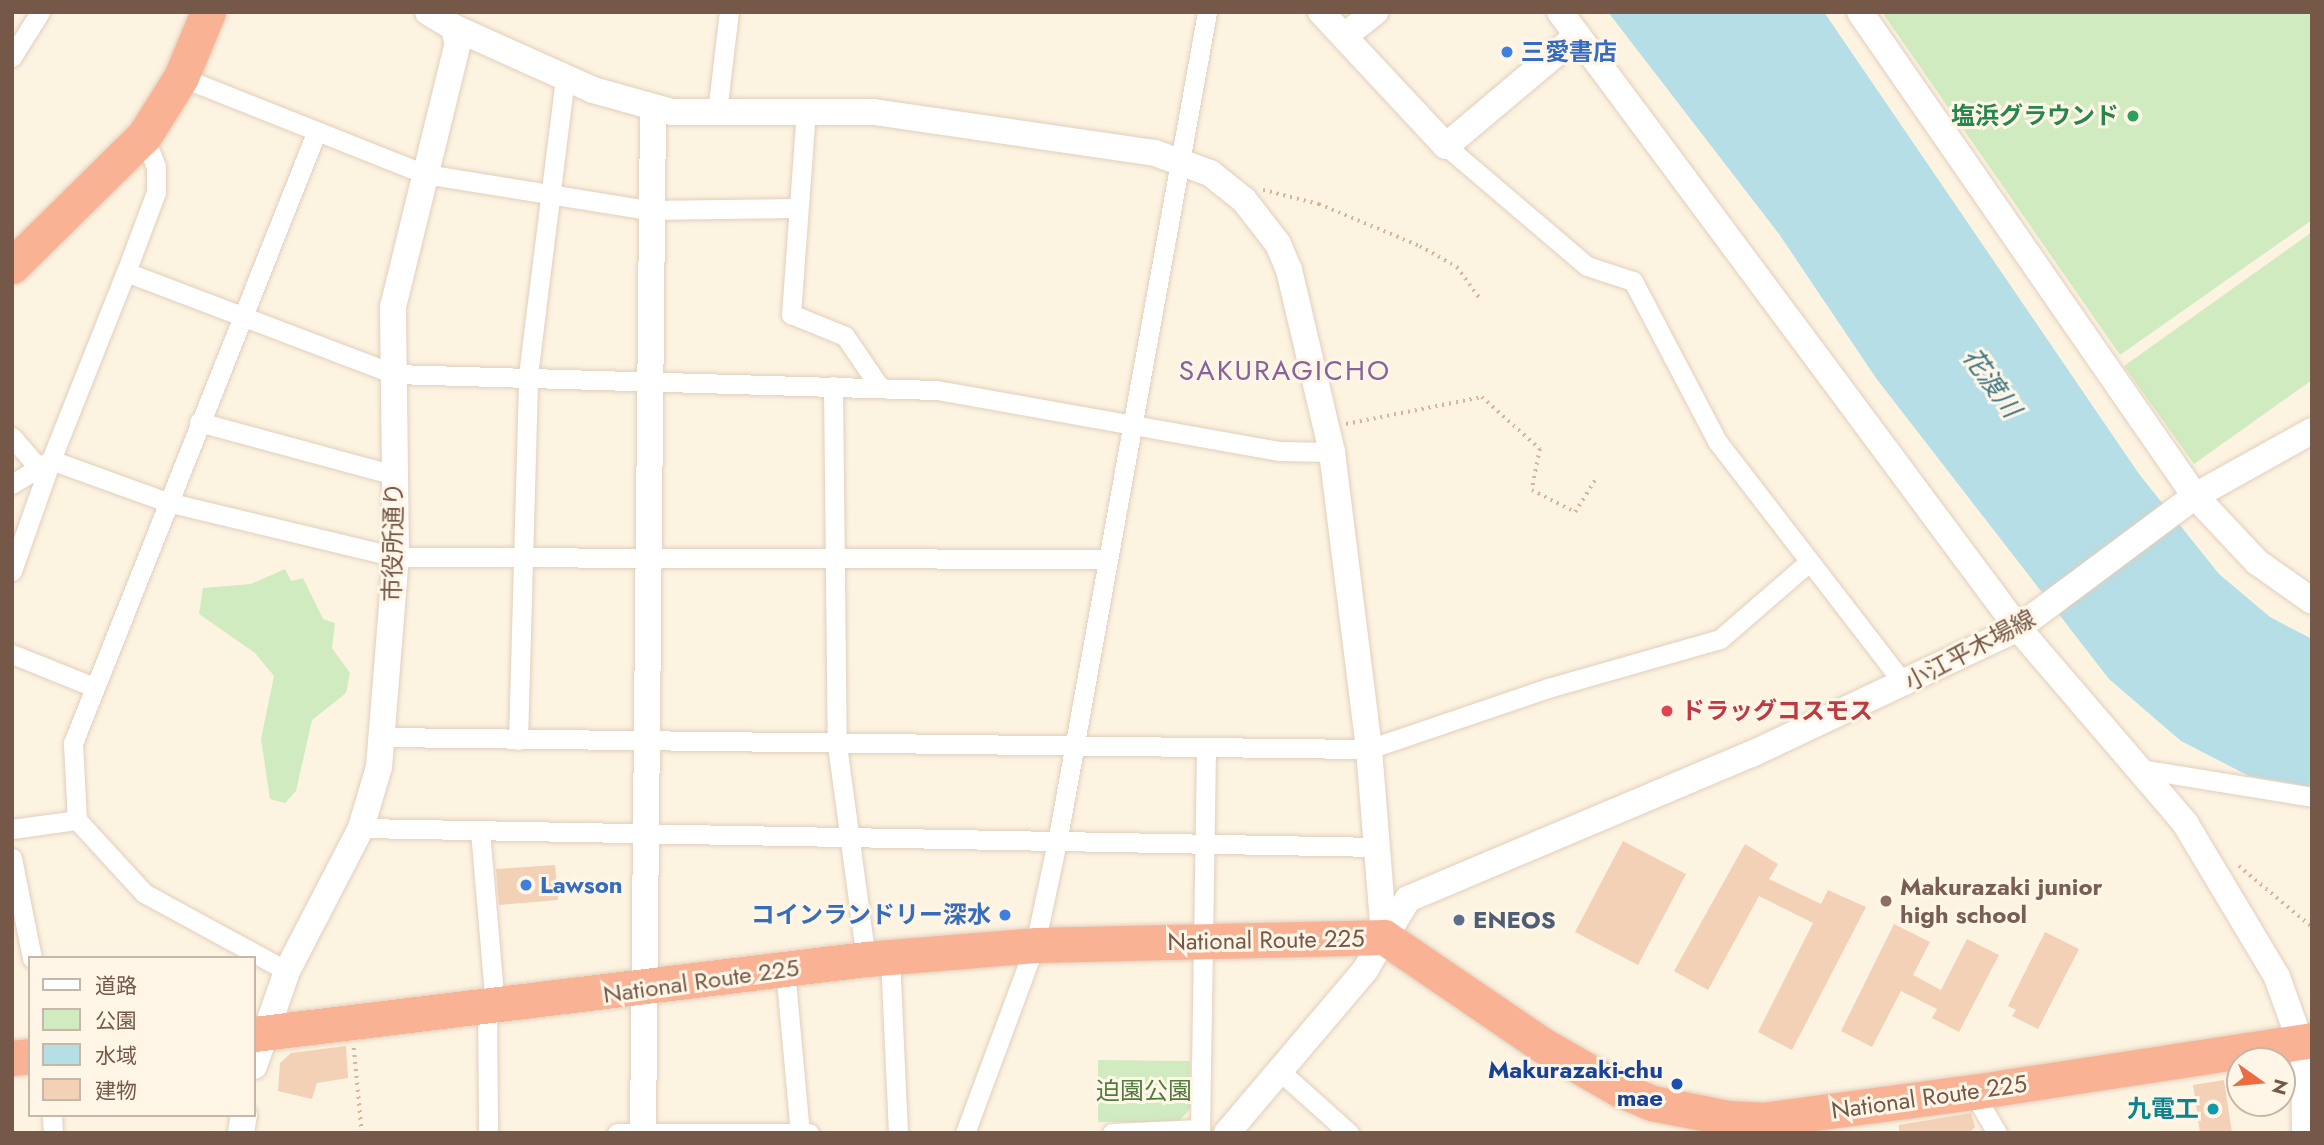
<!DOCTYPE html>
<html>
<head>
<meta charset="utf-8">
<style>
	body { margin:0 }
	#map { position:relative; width:2324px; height:1145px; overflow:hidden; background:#fdf3e1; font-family:Jost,"Noto Sans JP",sans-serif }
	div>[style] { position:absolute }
	.green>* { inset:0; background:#d0ebbf }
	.water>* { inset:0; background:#b5dee7 }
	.building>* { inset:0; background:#f3d1b7 }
	.path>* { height:3.5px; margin-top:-1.75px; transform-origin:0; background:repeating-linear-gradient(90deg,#d8b49b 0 2px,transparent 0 7px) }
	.roads { filter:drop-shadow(0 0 2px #e1cfbc) drop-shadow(0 0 2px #e1cfbc) }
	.street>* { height:19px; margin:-9.5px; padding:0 9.5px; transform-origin:9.5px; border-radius:9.5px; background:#fff }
	.secondary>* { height:26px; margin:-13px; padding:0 13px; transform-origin:13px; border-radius:13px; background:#fff }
	.highway>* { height:35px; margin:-17.5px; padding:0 17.5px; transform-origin:17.5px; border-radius:17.5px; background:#fab295 }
	.dots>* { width:19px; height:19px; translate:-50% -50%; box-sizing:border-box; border:4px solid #fff6e8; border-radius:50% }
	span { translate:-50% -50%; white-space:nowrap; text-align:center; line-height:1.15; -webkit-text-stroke:6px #fff6e8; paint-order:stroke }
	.shop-label { font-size:24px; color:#366cbe; font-weight:700 }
	.left { translate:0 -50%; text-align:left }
	.right { translate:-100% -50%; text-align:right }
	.leisure-label { font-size:24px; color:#27864d; font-weight:700 }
	.street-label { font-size:24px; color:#755847 }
	.health-label { font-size:24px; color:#be3a42; font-weight:700 }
	.education-label { font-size:24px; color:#785e54; font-weight:700 }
	.service-label { font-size:24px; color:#4e5e75; font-weight:700 }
	.transit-label { font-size:24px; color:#164399; font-weight:700 }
	.park-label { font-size:24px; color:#4f7b3f }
	.culture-label { font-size:24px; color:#0d838f; font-weight:700 }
	.water-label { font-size:26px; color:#3d7583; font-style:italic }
	.quarter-label { font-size:28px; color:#886299; letter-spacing:2px }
	.frame { position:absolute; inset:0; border:14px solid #755847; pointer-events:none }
	.legend { position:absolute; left:28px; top:956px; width:228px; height:161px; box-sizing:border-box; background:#fff6e8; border:2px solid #c8b7a8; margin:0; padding:9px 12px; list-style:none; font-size:21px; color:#755847 }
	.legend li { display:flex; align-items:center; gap:14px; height:35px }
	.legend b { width:35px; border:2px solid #c8b7a8 }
	.north { position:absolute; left:2226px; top:1047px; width:70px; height:70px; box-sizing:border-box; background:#fff6e8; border:2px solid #c8b7a8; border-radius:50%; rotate:105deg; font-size:19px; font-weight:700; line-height:28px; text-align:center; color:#755847 }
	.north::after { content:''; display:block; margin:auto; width:24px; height:32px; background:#ec6b41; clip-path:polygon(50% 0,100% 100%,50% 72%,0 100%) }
</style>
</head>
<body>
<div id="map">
	<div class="green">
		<i style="clip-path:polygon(1882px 12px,2312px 12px,2312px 220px,2120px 355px)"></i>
		<i style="clip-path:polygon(2312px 232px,2312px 380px,2194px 464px,2124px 366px)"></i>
		<i style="clip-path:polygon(285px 569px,291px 581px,303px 578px,323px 619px,335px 623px,332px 648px,350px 673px,346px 693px,312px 720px,296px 791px,285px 803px,270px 799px,261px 739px,274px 676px,255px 653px,199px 614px,203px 588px,251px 584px)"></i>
		<i style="clip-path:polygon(1098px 1060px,1190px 1061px,1190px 1109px,1178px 1122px,1098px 1122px)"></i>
	</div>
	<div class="water">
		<i style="clip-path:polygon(1608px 12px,1824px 12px,2139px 474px,2219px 574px,2270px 617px,2312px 639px,2312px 787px,2249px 776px,2181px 741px,2109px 679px,1876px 378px,1779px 234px)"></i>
	</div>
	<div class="building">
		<i style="clip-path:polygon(1623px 841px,1686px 874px,1638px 965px,1575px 932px)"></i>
		<i style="clip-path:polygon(1745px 844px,1778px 864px,1769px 879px,1821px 904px,1828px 890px,1866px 907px,1792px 1050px,1758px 1032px,1813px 923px,1759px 896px,1708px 990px,1674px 971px)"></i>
		<i style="clip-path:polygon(555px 865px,558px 900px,499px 905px,496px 869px)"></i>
		<i style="clip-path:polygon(1894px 924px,1930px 942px,1913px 975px,1941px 990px,1967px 939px,1999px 955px,1959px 1032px,1932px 1018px,1937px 1009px,1901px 991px,1872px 1047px,1841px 1031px)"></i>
		<i style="clip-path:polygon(2045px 932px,2079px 949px,2038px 1029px,2012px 1016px,2016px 1010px,2008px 1006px)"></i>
		<i style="clip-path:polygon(346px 1046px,348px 1078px,317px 1083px,312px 1099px,278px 1091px,280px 1063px,291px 1053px)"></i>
		<i style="clip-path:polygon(2224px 1080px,2232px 1133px,2200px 1133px,2193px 1085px)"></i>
		<i style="clip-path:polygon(1971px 1113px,1975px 1127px,1969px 1133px,1899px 1133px,1899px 1125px)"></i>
	</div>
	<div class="path">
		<i style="left:1263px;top:190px;width:58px;rotate:14deg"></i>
		<i style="left:1319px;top:204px;width:109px;rotate:22.6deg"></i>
		<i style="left:1420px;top:246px;width:43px;rotate:29.6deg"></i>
		<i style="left:1457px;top:267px;width:39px;rotate:54deg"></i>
		<i style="left:1346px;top:424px;width:139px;rotate:-11.2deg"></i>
		<i style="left:1482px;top:397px;width:78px;rotate:41.9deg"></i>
		<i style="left:1540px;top:449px;width:42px;rotate:101deg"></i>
		<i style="left:1532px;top:490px;width:48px;rotate:27.1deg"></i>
		<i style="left:1575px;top:512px;width:40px;rotate:-58deg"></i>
		<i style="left:2239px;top:866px;width:95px;rotate:39.9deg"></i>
		<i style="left:354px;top:1048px;width:85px;rotate:84.6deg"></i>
	</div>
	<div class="roads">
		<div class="street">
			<i style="left:12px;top:57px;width:53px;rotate:-58.1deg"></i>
			<i style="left:181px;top:77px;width:263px;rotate:21.7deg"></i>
			<i style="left:425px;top:174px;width:225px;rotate:9.2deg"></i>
			<i style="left:647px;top:210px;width:151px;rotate:-0.8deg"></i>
			<i style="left:806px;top:110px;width:205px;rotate:94.2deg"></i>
			<i style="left:791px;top:314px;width:58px;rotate:22.2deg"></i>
			<i style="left:845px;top:336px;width:60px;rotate:55.8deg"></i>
			<i style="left:717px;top:112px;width:101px;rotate:-83.2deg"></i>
			<i style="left:1446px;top:146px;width:185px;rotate:40.4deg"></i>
			<i style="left:1587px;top:266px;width:48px;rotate:18.1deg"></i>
			<i style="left:1633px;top:281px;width:181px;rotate:62.3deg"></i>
			<i style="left:1717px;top:441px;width:308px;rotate:52.4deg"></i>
			<i style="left:126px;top:272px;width:287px;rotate:20.8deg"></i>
			<i style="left:394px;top:374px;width:543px;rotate:1.69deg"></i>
			<i style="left:937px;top:390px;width:348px;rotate:10.1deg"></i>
			<i style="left:1280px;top:451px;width:52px;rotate:1.1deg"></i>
			<i style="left:833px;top:386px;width:359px;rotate:89.4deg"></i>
			<i style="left:837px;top:745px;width:216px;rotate:82.3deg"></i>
			<i style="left:199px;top:422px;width:202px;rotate:15.2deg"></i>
			<i style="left:12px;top:437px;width:38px;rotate:49deg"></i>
			<i style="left:12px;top:484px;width:46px;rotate:-31.6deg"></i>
			<i style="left:51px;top:460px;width:202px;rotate:-68.3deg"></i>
			<i style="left:126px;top:272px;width:85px;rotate:-69.4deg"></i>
			<i style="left:156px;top:192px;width:25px;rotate:-90deg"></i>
			<i style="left:156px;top:167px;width:33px;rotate:-111deg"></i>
			<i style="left:12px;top:571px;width:118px;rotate:-70.6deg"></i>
			<i style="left:51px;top:460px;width:123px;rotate:19.9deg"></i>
			<i style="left:167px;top:502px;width:236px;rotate:13.5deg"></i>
			<i style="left:396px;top:557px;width:711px;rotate:0.16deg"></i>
			<i style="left:12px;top:654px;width:88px;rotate:21.9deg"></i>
			<i style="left:383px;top:737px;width:986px;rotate:0.7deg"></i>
			<i style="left:1369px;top:749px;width:189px;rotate:-18.8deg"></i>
			<i style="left:1548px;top:688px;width:179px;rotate:-15.9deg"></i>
			<i style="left:1720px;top:639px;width:118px;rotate:-40.9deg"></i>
			<i style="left:518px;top:740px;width:365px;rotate:-88.4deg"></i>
			<i style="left:528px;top:375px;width:298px;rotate:-82.9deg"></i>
			<i style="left:2140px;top:769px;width:174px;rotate:9.2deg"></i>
			<i style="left:361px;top:828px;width:1018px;rotate:1.07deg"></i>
			<i style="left:12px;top:829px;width:66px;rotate:-7.9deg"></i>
			<i style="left:480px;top:831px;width:177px;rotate:85.1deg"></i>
			<i style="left:12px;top:858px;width:102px;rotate:78.7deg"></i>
			<i style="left:890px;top:957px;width:176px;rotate:87.4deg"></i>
			<i style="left:785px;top:969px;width:165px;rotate:84.8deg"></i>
			<i style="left:287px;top:971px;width:163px;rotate:-151.4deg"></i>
			<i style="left:144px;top:893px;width:99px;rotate:-132.5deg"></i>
			<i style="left:77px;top:820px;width:77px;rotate:-93deg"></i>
			<i style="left:73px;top:743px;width:657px;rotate:-68.28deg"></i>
			<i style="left:487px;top:1007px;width:126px;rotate:89.5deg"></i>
			<i style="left:2300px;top:1041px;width:92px;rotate:89.4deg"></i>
			<i style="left:1283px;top:1074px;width:89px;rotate:41.8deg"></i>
			<i style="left:1973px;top:1092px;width:48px;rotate:59.7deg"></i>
			<i style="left:52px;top:1115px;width:18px;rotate:87deg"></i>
			<i style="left:617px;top:1133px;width:192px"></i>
			<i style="left:965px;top:1133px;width:201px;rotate:-69.6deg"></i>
			<i style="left:1035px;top:945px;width:110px;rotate:-78deg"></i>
			<i style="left:1058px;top:837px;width:838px;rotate:-79.76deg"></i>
			<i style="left:1112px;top:1133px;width:87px;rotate:-2.6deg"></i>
			<i style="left:1200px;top:1133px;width:381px;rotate:-89.1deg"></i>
		</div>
		<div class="secondary">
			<i style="left:1321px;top:12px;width:183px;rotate:47deg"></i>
			<i style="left:1446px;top:146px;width:172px;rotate:-40.1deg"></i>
			<i style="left:1560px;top:12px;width:768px;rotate:53.37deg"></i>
			<i style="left:2018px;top:628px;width:257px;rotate:49.4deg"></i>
			<i style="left:2185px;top:823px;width:179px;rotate:59.1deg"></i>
			<i style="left:2277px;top:977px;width:68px;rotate:70.2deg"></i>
			<i style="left:1860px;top:12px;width:589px;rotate:55.31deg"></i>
			<i style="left:2195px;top:496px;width:91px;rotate:46.8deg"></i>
			<i style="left:2257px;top:562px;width:67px;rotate:35.3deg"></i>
			<i style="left:453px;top:27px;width:154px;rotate:24.2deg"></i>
			<i style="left:593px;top:90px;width:82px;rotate:15.6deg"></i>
			<i style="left:672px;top:112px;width:202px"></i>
			<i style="left:874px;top:112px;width:284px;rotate:8.3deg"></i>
			<i style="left:1155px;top:153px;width:59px;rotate:20deg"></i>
			<i style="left:1210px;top:173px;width:43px;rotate:38.5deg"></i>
			<i style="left:1244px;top:200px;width:56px;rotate:52.3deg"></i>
			<i style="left:1278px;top:244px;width:28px;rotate:67deg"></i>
			<i style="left:1289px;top:270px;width:187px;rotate:76.7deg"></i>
			<i style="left:1332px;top:452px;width:299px;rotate:82.9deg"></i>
			<i style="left:1369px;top:749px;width:189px;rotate:85.4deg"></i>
			<i style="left:1347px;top:34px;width:36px;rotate:-38deg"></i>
			<i style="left:254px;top:1066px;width:101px;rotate:-70.8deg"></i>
			<i style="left:287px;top:971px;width:161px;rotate:-62.6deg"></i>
			<i style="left:361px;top:828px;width:64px;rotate:-73.6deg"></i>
			<i style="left:379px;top:767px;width:211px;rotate:-85.4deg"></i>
			<i style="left:396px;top:557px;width:250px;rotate:-90.7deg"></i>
			<i style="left:393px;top:307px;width:272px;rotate:-76.2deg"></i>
			<i style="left:458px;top:43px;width:17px;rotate:-107deg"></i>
			<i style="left:453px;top:27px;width:29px;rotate:-149deg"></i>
			<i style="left:241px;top:1133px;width:18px;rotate:-81deg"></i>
			<i style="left:643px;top:1133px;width:1026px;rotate:-89.44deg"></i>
			<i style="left:1227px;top:1133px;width:214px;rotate:-49.7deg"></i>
			<i style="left:1365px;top:970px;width:83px;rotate:-58.8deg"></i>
			<i style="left:1408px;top:899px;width:373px;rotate:-22.9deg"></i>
			<i style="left:1752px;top:754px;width:294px;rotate:-25.3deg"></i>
			<i style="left:2018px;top:628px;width:221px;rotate:-36.7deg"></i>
			<i style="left:2195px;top:496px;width:134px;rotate:-29.1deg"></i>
		</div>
		<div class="highway">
			<i style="left:12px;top:266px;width:185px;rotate:-44.6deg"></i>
			<i style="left:144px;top:136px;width:70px;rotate:-57.9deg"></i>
			<i style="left:181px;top:77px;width:70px;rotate:-67.4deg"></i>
			<i style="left:254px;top:1034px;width:617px;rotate:-6.99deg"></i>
			<i style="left:866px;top:959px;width:170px;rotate:-4.7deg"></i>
			<i style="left:1035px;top:945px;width:349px;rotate:-1.3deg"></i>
			<i style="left:1384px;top:937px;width:194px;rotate:34.3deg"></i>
			<i style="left:1544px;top:1046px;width:86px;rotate:29.8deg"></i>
			<i style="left:1619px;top:1089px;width:36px;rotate:23deg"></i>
			<i style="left:1652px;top:1103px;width:77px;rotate:11.2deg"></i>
			<i style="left:1728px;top:1118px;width:34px;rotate:3deg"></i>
			<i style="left:1762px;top:1120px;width:213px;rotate:-7.6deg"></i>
			<i style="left:1973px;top:1092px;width:343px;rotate:-8.7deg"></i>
			<i style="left:12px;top:1058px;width:18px;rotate:-6deg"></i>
		</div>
	</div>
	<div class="dots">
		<i style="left:1507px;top:52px;background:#3f7fe0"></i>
		<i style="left:2133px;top:116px;background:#2e9e5b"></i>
		<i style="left:1667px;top:711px;background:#e0444e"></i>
		<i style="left:526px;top:885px;background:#3f7fe0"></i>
		<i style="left:1886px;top:901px;background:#8d6e63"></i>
		<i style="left:1005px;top:915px;background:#3f7fe0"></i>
		<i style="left:1459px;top:920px;background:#5c6f8a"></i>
		<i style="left:1677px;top:1084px;background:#1a4fb4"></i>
		<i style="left:2213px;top:1109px;background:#0f9aa8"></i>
	</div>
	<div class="shop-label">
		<span class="left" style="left:1521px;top:52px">三愛書店</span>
		<span class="left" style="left:540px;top:885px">Lawson</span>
		<span class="right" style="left:991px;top:915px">コインランドリー深水</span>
	</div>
	<div class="leisure-label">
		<span class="right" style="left:2119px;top:116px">塩浜グラウンド</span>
	</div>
	<div class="street-label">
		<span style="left:393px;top:542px;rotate:-89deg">市役所通り</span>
		<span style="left:1970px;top:650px;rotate:-28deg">小江平木場線</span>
		<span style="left:1266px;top:940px;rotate:-1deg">National Route 225</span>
		<span style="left:701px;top:981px;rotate:-8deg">National Route 225</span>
		<span style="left:1929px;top:1097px;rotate:-8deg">National Route 225</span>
	</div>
	<div class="health-label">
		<span class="left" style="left:1681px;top:711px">ドラッグコスモス</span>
	</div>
	<div class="education-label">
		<span class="left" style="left:1900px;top:901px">Makurazaki junior<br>high school</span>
	</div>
	<div class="service-label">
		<span class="left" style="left:1473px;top:920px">ENEOS</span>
	</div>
	<div class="transit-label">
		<span class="right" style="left:1663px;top:1084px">Makurazaki-chu<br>mae</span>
	</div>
	<div class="park-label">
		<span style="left:1144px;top:1091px">迫園公園</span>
	</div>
	<div class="culture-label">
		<span class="right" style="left:2199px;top:1109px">九電工</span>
	</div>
	<div class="water-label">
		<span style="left:1991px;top:383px;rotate:54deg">花渡川</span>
	</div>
	<div class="quarter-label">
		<span style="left:1285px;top:371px">SAKURAGICHO</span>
	</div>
	<div class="frame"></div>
	<ul class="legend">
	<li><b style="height:9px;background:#fff"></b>道路</li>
	<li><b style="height:19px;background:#d0ebbf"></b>公園</li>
	<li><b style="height:19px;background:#b5dee7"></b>水域</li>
	<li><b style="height:19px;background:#f3d1b7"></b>建物</li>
	</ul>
	<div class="north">N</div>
</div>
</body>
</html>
